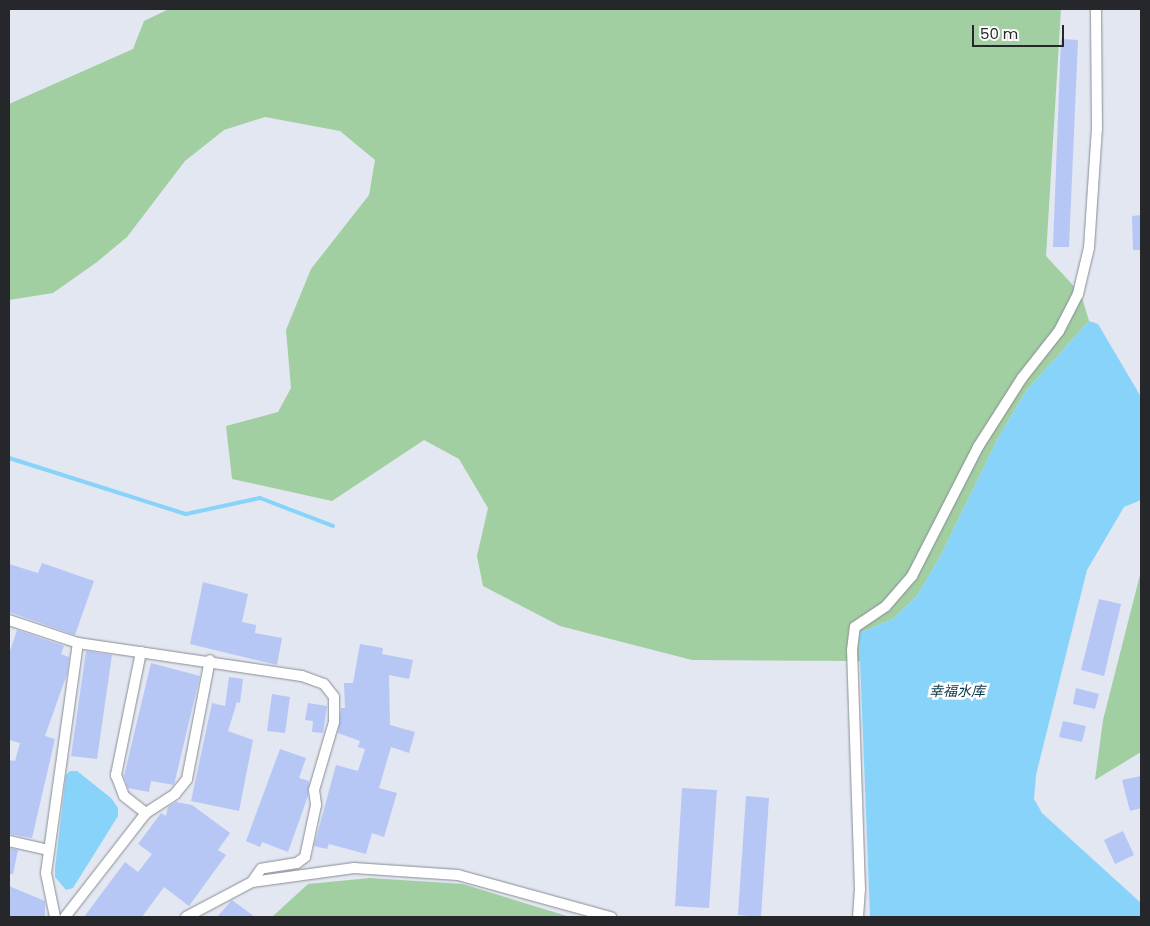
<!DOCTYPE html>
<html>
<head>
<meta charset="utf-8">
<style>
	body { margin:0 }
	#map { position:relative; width:1150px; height:926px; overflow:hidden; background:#e3e7f1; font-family:Poppins,"Noto Sans SC",sans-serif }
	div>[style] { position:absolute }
	.green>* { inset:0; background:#a1cfa1 }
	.water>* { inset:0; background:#88d3fa }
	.stream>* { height:4px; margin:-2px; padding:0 2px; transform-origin:2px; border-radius:2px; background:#88d3fa }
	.building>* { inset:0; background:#b6c7f6 }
	.roads { filter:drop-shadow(0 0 1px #898c95) drop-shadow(0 0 1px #898c95) }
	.street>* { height:10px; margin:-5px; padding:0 5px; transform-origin:5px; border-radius:5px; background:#fff }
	span { translate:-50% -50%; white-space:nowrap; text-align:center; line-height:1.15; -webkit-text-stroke:5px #fff; paint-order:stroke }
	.water-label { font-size:14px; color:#09364a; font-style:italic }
	.frame { position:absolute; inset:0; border:10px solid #26272b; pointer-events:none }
	.scale { position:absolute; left:972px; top:25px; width:92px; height:22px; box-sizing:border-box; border:2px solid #26272b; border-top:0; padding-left:6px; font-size:15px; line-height:18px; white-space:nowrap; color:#26272b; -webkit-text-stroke:4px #fff; paint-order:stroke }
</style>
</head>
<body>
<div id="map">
	<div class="green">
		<i style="clip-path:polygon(169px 9px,1061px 9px,1046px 256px,1081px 294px,1089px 321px,1026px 391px,997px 440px,941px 555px,917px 596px,893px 619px,859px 633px,860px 661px,692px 660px,560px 626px,483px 586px,477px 556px,488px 508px,459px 459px,424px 440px,332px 501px,232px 479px,226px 426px,278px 412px,291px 388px,286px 330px,311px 269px,369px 195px,375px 160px,340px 131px,265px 117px,224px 130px,185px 161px,127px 237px,97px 262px,53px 293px,9px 300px,9px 104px,133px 49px,144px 21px)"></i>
		<i style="clip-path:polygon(1141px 571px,1141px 752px,1095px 780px,1103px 720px)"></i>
		<i style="clip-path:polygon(370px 878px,463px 884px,570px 917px,272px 917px,308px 884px)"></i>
	</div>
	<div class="water">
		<i style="clip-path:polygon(1089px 321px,1098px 324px,1141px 397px,1141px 500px,1124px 507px,1087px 570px,1036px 775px,1034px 799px,1042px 813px,1141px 903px,1141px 917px,870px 917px,859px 633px,893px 619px,917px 596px,941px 555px,997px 440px,1026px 391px)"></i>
		<i style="clip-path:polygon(70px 771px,77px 771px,111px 798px,118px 808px,118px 816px,73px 888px,66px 890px,55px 877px,55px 868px,66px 775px)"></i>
	</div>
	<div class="stream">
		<i style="left:9px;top:458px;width:186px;rotate:17.6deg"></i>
		<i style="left:186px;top:514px;width:76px;rotate:-12.2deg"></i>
		<i style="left:260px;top:498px;width:78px;rotate:21deg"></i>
	</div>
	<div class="building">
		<i style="clip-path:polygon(1061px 39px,1078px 40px,1069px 247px,1053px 247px)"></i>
		<i style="clip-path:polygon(1141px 215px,1141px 250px,1133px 250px,1132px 216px)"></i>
		<i style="clip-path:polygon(42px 563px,94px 581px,75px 635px,9px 612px,9px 564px,38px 573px)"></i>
		<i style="clip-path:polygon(203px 582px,248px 594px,242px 622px,256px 625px,255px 633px,282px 638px,277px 665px,190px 644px)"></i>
		<i style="clip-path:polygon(1099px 599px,1121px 604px,1104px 676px,1081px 670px)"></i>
		<i style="clip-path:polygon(17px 630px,64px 646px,61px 654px,69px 657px,67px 674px,45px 736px,55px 739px,32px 838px,9px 834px,9px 760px,15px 761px,20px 743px,9px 740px,9px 654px)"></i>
		<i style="clip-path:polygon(360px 644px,383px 648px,382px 654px,413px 660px,409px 679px,389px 675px,390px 725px,415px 732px,409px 753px,391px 747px,379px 788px,397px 793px,384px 837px,372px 833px,366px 854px,329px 844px,327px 849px,314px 846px,336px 765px,358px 771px,365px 749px,358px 747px,360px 741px,338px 733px,341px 708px,345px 708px,344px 683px,353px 683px)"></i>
		<i style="clip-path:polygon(86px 651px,112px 655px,97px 759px,71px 756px)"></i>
		<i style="clip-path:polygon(151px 663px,200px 676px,174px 785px,151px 781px,149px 792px,128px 788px,124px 776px)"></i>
		<i style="clip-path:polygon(229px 677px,243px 679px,240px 703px,237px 702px,228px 731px,253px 740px,239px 811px,191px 801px,212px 703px,225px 706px)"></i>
		<i style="clip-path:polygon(1076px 688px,1099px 694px,1095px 709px,1073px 704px)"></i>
		<i style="clip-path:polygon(272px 694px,290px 697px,285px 733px,267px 731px)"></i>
		<i style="clip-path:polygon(308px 703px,327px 706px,323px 733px,312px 732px,313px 721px,305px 720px)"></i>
		<i style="clip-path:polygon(1063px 721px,1086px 726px,1082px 742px,1059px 737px)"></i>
		<i style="clip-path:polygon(280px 749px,306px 758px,299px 778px,309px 781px,308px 796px,288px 852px,262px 842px,260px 847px,246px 841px)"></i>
		<i style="clip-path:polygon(1141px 776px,1141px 808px,1130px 811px,1122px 780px)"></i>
		<i style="clip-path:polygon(682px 788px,717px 790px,709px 908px,675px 906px)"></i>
		<i style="clip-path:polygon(746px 796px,769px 798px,761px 917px,738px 915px)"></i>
		<i style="clip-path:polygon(176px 802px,192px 805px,230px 833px,218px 850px,226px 855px,189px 906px,164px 887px,142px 917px,84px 917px,125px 862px,138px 872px,152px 854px,138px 844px,161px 813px,166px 816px,168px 807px)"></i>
		<i style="clip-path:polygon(1123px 831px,1134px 855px,1115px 864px,1104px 840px)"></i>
		<i style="clip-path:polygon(9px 848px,18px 850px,13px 874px,9px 874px)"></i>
		<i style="clip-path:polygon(9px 886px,45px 901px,45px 917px,9px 917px)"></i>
		<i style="clip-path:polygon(232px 900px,255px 917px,217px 917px)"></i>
	</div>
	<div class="roads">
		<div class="street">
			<i style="left:9px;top:620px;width:73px;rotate:18.4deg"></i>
			<i style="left:141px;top:652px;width:126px;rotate:101.5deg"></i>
			<i style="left:116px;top:775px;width:22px;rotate:69deg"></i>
			<i style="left:124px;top:796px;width:28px;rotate:38deg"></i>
			<i style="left:9px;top:841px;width:41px;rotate:12.7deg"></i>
			<i style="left:55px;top:917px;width:45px;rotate:-101.6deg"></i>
			<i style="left:46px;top:873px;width:232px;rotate:-82.1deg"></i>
			<i style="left:78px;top:643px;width:226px;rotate:8.4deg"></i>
			<i style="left:302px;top:676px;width:23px;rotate:20deg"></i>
			<i style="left:324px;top:684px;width:16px;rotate:52deg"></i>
			<i style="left:334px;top:697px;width:25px;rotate:90deg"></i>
			<i style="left:334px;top:722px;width:71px;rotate:106.4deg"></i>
			<i style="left:314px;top:790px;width:15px;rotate:82deg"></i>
			<i style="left:316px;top:805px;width:53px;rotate:101.9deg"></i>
			<i style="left:305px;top:857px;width:10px;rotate:143deg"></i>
			<i style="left:297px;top:863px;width:36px;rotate:171deg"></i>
			<i style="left:261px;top:869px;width:16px;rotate:125deg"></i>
			<i style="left:65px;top:917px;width:132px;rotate:-52.1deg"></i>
			<i style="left:146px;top:813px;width:35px;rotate:-33deg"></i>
			<i style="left:175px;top:794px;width:19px;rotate:-51deg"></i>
			<i style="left:187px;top:779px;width:121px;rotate:-79.1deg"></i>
			<i style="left:186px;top:917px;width:75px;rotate:-27.9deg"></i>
			<i style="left:252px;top:882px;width:103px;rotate:-7.8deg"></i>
			<i style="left:354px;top:868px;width:104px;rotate:3.9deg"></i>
			<i style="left:458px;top:875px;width:159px;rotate:15.4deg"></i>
			<i style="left:858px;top:917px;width:27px;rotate:-86deg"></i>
			<i style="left:860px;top:890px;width:240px;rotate:-91.9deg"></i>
			<i style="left:852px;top:650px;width:23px;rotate:-83deg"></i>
			<i style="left:855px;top:627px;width:37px;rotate:-34deg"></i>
			<i style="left:886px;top:606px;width:40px;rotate:-49deg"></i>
			<i style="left:912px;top:576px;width:145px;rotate:-62.9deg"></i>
			<i style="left:978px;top:447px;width:82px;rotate:-57.5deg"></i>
			<i style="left:1022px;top:378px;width:60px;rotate:-51.8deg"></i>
			<i style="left:1059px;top:331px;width:42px;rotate:-62.8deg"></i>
			<i style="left:1078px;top:294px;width:47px;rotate:-76.6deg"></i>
			<i style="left:1089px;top:248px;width:119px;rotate:-86.2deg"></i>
			<i style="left:1097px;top:129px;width:120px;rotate:-90.5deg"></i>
		</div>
	</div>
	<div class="water-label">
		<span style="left:957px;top:691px">幸福水库</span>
	</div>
	<div class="frame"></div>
	<div class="scale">50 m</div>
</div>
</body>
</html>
